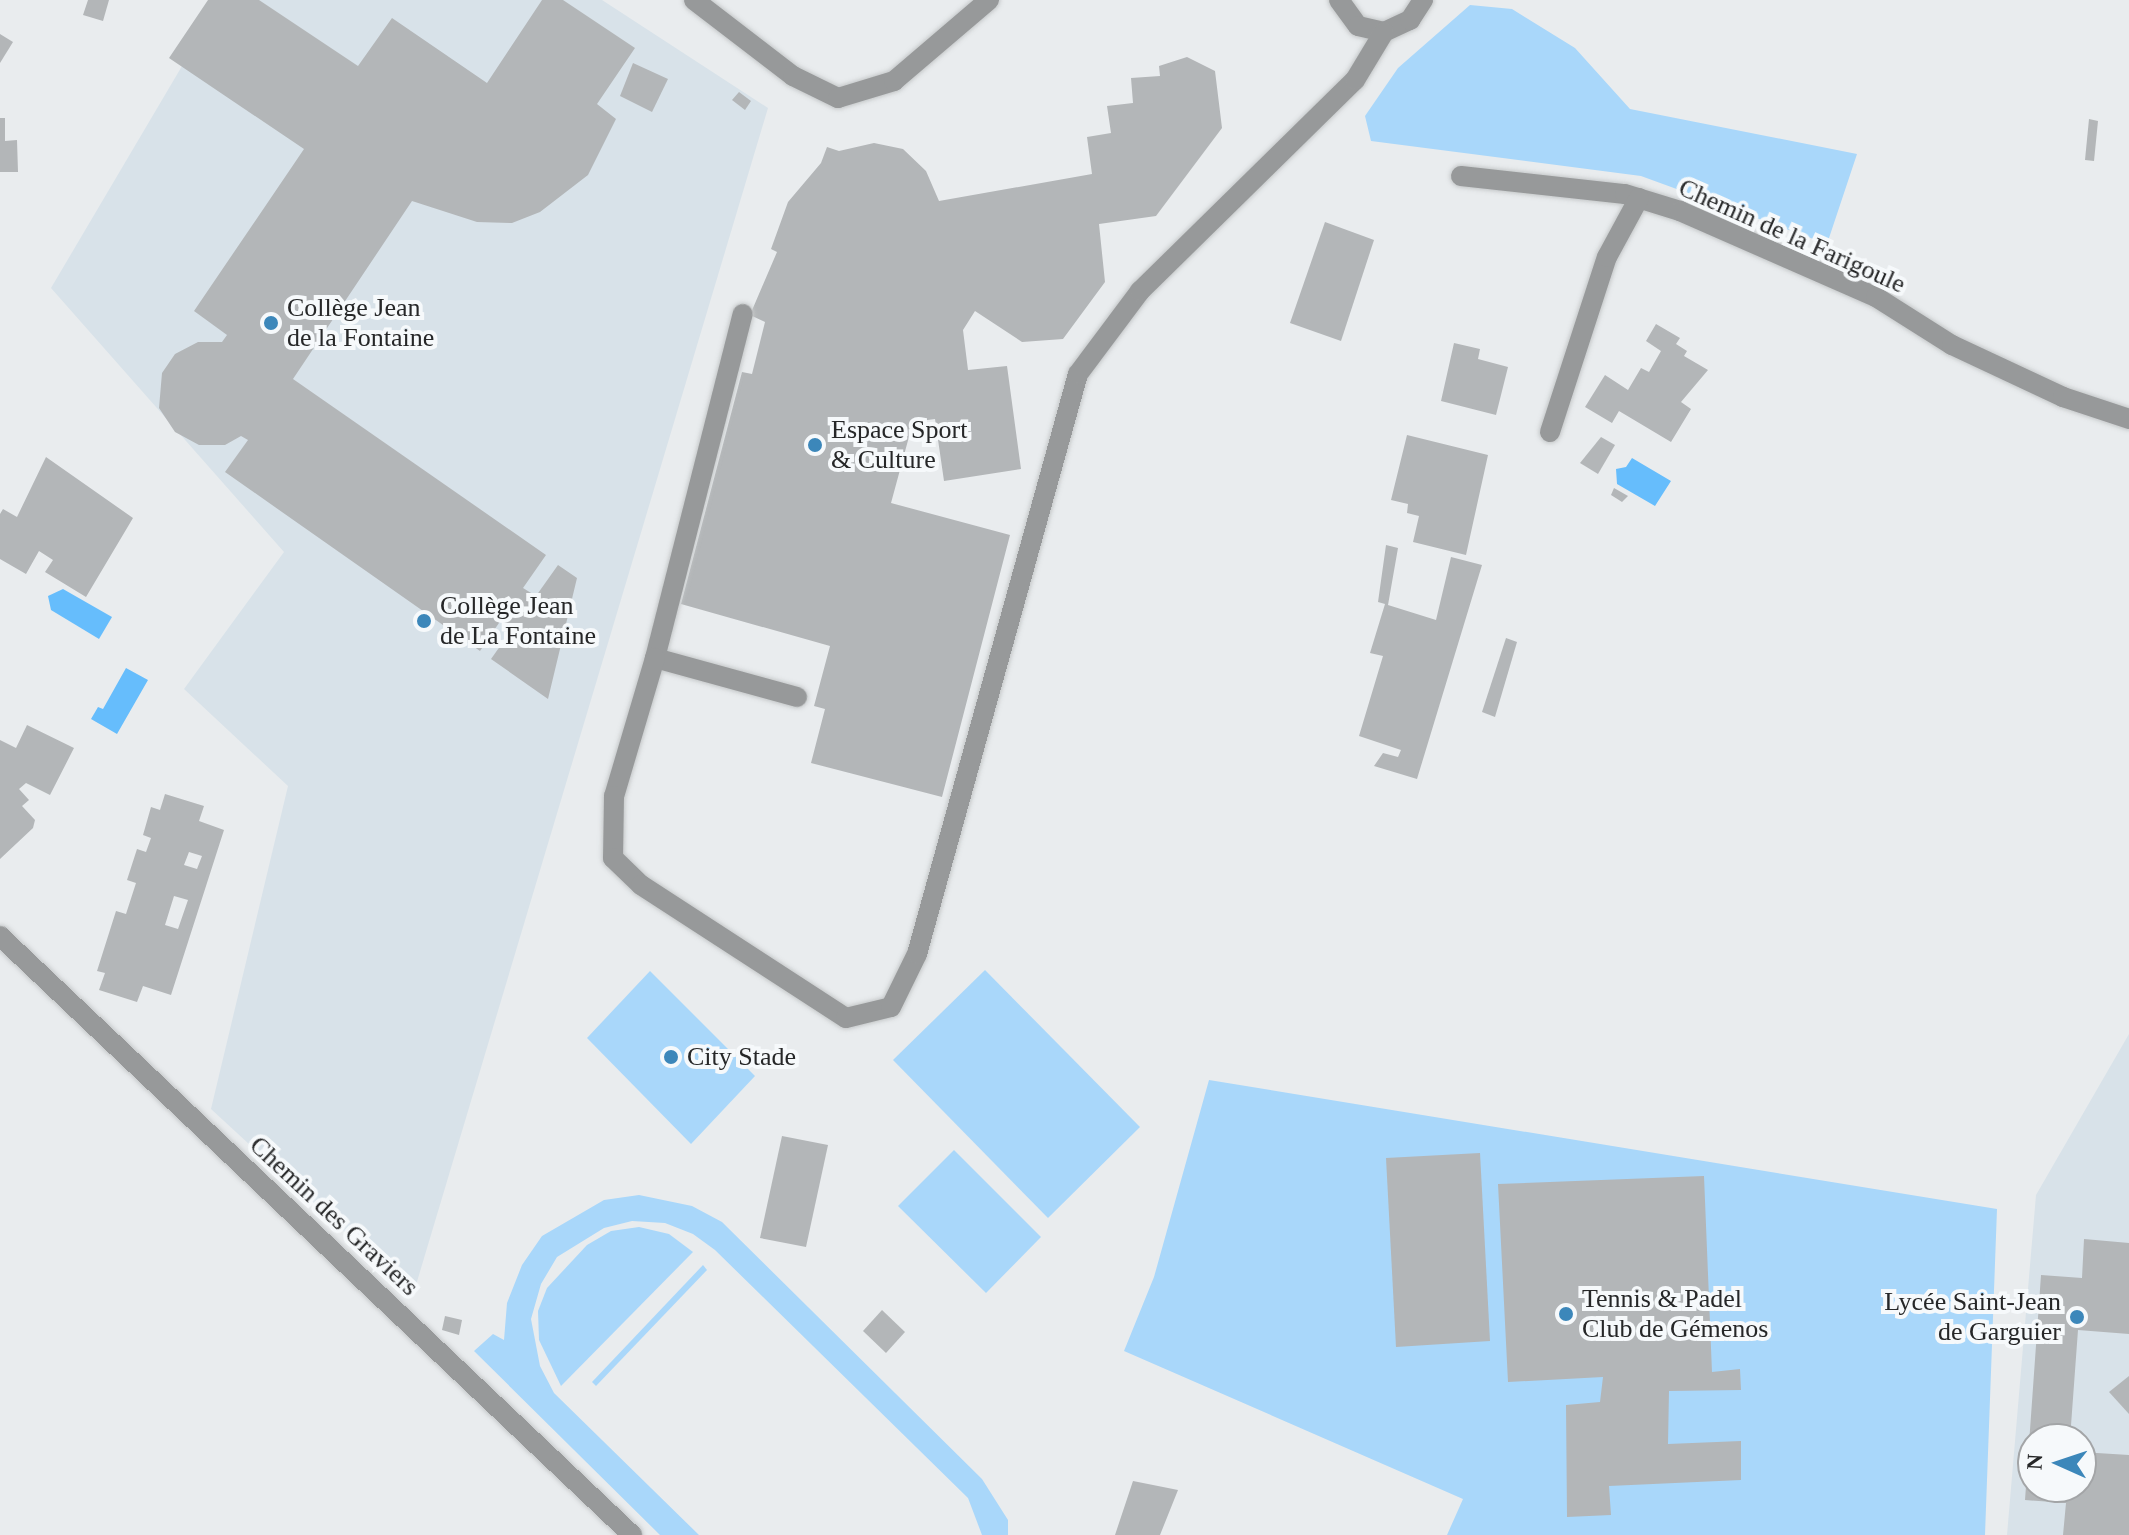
<!DOCTYPE html>
<html>
<head>
<meta charset="utf-8">
<style>
	body { margin:0 }
	#map { position:relative; width:2129px; height:1535px; overflow:hidden; background:#e9ecee; font-family:"Times New Roman",serif }
	div>[style] { position:absolute }
	.built>* { inset:0; background:#d8e2e9 }
	.green>* { inset:0; background:#a9d7fa }
	.water>* { inset:0; background:#66bdfc }
	.building>* { inset:0; background:#b3b6b8 }
	.roads { filter:drop-shadow(0 0 2px #c6c9ca) drop-shadow(0 0 2px #c6c9ca) }
	.minor>* { height:20px; margin:-10px; padding:0 10px; transform-origin:10px; border-radius:10px; background:#97999a }
	.dots>* { width:22px; height:22px; translate:-50% -50%; box-sizing:border-box; border:4px solid #f6f9fb; border-radius:50% }
	span { translate:-50% -50%; white-space:nowrap; text-align:center; line-height:1.15; -webkit-text-stroke:8px #f6f9fb; paint-order:stroke }
	.street-label { font-size:26px; color:#262728 }
	.poi-label { font-size:26px; color:#262728 }
	.left { translate:0 -50%; text-align:left }
	.right { translate:-100% -50%; text-align:right }
	.north { position:absolute; left:2017px; top:1423px; width:80px; height:80px; box-sizing:border-box; background:#f6f9fb; border:2px solid #a3a5a7; border-radius:50%; rotate:273deg; font-size:22px; font-weight:700; line-height:32px; text-align:center; color:#262728 }
	.north::after { content:''; display:block; margin:auto; width:28px; height:36px; background:#3c87ba; clip-path:polygon(50% 0,100% 100%,50% 72%,0 100%) }
</style>
</head>
<body>
<div id="map">
	<div class="built">
		<i style="clip-path:polygon(221px 0,602px 0,768px 108px,413px 1295px,211px 1109px,288px 786px,184px 689px,284px 552px,51px 288px)"></i>
		<i style="clip-path:polygon(evenodd,2129px 1034px,2129px 1535px,2007px 1535px,2036px 1195px,2129px 1034px,2033px 1439px,2081px 1439px,2081px 1487px,2033px 1487px,2033px 1439px)"></i>
	</div>
	<div class="green">
		<i style="clip-path:polygon(1470px 5px,1512px 9px,1575px 48px,1630px 109px,1857px 154px,1827px 244px,1641px 176px,1371px 141px,1365px 116px,1398px 68px)"></i>
		<i style="clip-path:polygon(985px 970px,1140px 1127px,1048px 1218px,893px 1060px)"></i>
		<i style="clip-path:polygon(650px 971px,755px 1076px,691px 1144px,587px 1038px)"></i>
		<i style="clip-path:polygon(1209px 1080px,1997px 1209px,1985px 1535px,1447px 1535px,1463px 1499px,1124px 1351px,1154px 1277px)"></i>
		<i style="clip-path:polygon(954px 1150px,1041px 1237px,986px 1293px,898px 1206px)"></i>
		<i style="clip-path:polygon(639px 1195px,692px 1206px,722px 1222px,982px 1479px,1008px 1520px,1008px 1535px,982px 1535px,968px 1498px,715px 1250px,693px 1234px,665px 1223px,632px 1221px,604px 1228px,557px 1257px,541px 1284px,531px 1319px,540px 1366px,554px 1393px,699px 1535px,660px 1535px,474px 1351px,493px 1334px,504px 1340px,507px 1303px,522px 1265px,542px 1236px,604px 1200px)"></i>
		<i style="clip-path:polygon(639px 1227px,669px 1234px,693px 1252px,561px 1386px,539px 1340px,538px 1311px,547px 1288px,587px 1245px,611px 1231px)"></i>
		<i style="clip-path:polygon(703px 1265px,707px 1270px,596px 1386px,592px 1382px)"></i>
	</div>
	<div class="water">
		<i style="clip-path:polygon(1632px 458px,1671px 481px,1655px 506px,1617px 484px,1616px 469px,1626px 467px)"></i>
		<i style="clip-path:polygon(63px 589px,112px 617px,99px 639px,51px 610px,48px 596px)"></i>
		<i style="clip-path:polygon(126px 668px,148px 680px,117px 734px,91px 719px,98px 707px,103px 709px)"></i>
	</div>
	<div class="building">
		<i style="clip-path:polygon(88px 0,109px 0,103px 21px,83px 15px)"></i>
		<i style="clip-path:polygon(208px 0,259px 0,358px 66px,392px 18px,487px 83px,542px 0,563px 0,635px 48px,597px 104px,616px 119px,588px 175px,540px 212px,512px 223px,477px 222px,412px 201px,293px 379px,546px 555px,523px 588px,536px 596px,558px 565px,577px 578px,548px 699px,491px 659px,513px 628px,501px 620px,480px 651px,225px 472px,248px 440px,241px 436px,225px 445px,199px 445px,175px 432px,159px 408px,162px 373px,175px 354px,198px 342px,222px 342px,227px 335px,194px 311px,304px 149px,169px 58px)"></i>
		<i style="clip-path:polygon(0 34px,13px 42px,0 63px)"></i>
		<i style="clip-path:polygon(1187px 57px,1215px 71px,1222px 128px,1156px 216px,1099px 224px,1105px 282px,1063px 339px,1022px 342px,975px 311px,963px 330px,968px 370px,1007px 366px,1021px 469px,944px 481px,935px 419px,913px 422px,891px 503px,1010px 535px,942px 797px,811px 763px,825px 709px,814px 706px,830px 646px,681px 604px,742px 372px,752px 374px,765px 322px,750px 315px,777px 252px,771px 249px,788px 202px,821px 163px,827px 147px,839px 151px,874px 143px,903px 149px,926px 171px,939px 201px,1092px 174px,1087px 137px,1111px 133px,1107px 106px,1133px 103px,1131px 78px,1160px 76px,1159px 66px)"></i>
		<i style="clip-path:polygon(633px 63px,668px 79px,652px 112px,620px 96px)"></i>
		<i style="clip-path:polygon(739px 92px,751px 101px,745px 110px,732px 100px)"></i>
		<i style="clip-path:polygon(0 118px,5px 118px,5px 141px,17px 140px,18px 172px,0 172px)"></i>
		<i style="clip-path:polygon(2089px 119px,2098px 121px,2094px 161px,2085px 160px)"></i>
		<i style="clip-path:polygon(1325px 222px,1374px 240px,1341px 341px,1290px 323px)"></i>
		<i style="clip-path:polygon(1656px 324px,1680px 338px,1676px 344px,1687px 351px,1684px 356px,1708px 370px,1681px 402px,1691px 409px,1671px 442px,1619px 411px,1612px 423px,1585px 407px,1605px 375px,1628px 390px,1641px 368px,1649px 372px,1661px 351px,1646px 341px)"></i>
		<i style="clip-path:polygon(1454px 343px,1480px 349px,1478px 359px,1508px 367px,1496px 415px,1441px 401px)"></i>
		<i style="clip-path:polygon(1407px 435px,1488px 455px,1466px 555px,1413px 542px,1419px 516px,1407px 513px,1408px 504px,1391px 500px)"></i>
		<i style="clip-path:polygon(1601px 437px,1615px 445px,1598px 474px,1580px 463px)"></i>
		<i style="clip-path:polygon(46px 457px,133px 518px,86px 597px,45px 572px,53px 560px,39px 551px,26px 574px,0 559px,0 514px,3px 509px,17px 517px)"></i>
		<i style="clip-path:polygon(1614px 488px,1628px 496px,1622px 502px,1611px 495px)"></i>
		<i style="clip-path:polygon(1386px 545px,1398px 548px,1388px 605px,1436px 620px,1451px 557px,1482px 565px,1417px 779px,1374px 766px,1383px 753px,1398px 757px,1401px 750px,1359px 736px,1383px 656px,1370px 653px,1385px 604px,1378px 602px)"></i>
		<i style="clip-path:polygon(1506px 638px,1517px 642px,1495px 717px,1482px 712px)"></i>
		<i style="clip-path:polygon(27px 725px,74px 748px,50px 795px,26px 783px,19px 789px,29px 800px,22px 806px,35px 820px,33px 828px,0 859px,0 740px,16px 748px)"></i>
		<i style="clip-path:polygon(evenodd,165px 794px,204px 806px,199px 821px,224px 830px,171px 995px,143px 986px,137px 1002px,99px 990px,105px 973px,97px 971px,116px 911px,126px 914px,136px 883px,127px 880px,137px 849px,146px 852px,151px 838px,143px 835px,151px 807px,160px 810px,165px 794px,189px 852px,202px 856px,197px 869px,184px 865px,189px 852px,165px 794px,174px 896px,188px 900px,178px 929px,165px 925px,174px 896px)"></i>
		<i style="clip-path:polygon(782px 1136px,828px 1145px,806px 1247px,760px 1238px)"></i>
		<i style="clip-path:polygon(1480px 1153px,1490px 1341px,1396px 1347px,1386px 1158px)"></i>
		<i style="clip-path:polygon(1704px 1176px,1712px 1372px,1740px 1369px,1741px 1390px,1669px 1391px,1668px 1444px,1741px 1441px,1741px 1480px,1609px 1486px,1611px 1515px,1567px 1517px,1566px 1405px,1600px 1402px,1603px 1377px,1508px 1382px,1498px 1184px)"></i>
		<i style="clip-path:polygon(2084px 1239px,2129px 1243px,2129px 1334px,2078px 1330px,2070px 1439px,2033px 1439px,2033px 1487px,2081px 1487px,2081px 1452px,2129px 1455px,2129px 1535px,2063px 1535px,2066px 1503px,2025px 1500px,2041px 1275px,2082px 1278px)"></i>
		<i style="clip-path:polygon(882px 1310px,905px 1332px,886px 1353px,863px 1331px)"></i>
		<i style="clip-path:polygon(445px 1316px,462px 1320px,459px 1335px,442px 1330px)"></i>
		<i style="clip-path:polygon(2129px 1376px,2129px 1414px,2109px 1392px)"></i>
		<i style="clip-path:polygon(1133px 1481px,1178px 1490px,1160px 1535px,1115px 1535px)"></i>
	</div>
	<div class="roads">
		<div class="minor">
			<i style="left:694px;top:0;width:125px;rotate:37.5deg"></i>
			<i style="left:793px;top:76px;width:50px;rotate:26.1deg"></i>
			<i style="left:838px;top:98px;width:59px;rotate:-16.9deg"></i>
			<i style="left:894px;top:81px;width:125px;rotate:-40.5deg"></i>
			<i style="left:1339px;top:0;width:32px;rotate:54deg"></i>
			<i style="left:1358px;top:26px;width:27px;rotate:13deg"></i>
			<i style="left:1384px;top:32px;width:29px;rotate:-25deg"></i>
			<i style="left:1410px;top:20px;width:24px;rotate:-57deg"></i>
			<i style="left:1461px;top:176px;width:165px;rotate:6.3deg"></i>
			<i style="left:1625px;top:194px;width:58px;rotate:17.2deg"></i>
			<i style="left:1680px;top:211px;width:214px;rotate:23.7deg"></i>
			<i style="left:1876px;top:297px;width:90px;rotate:32.3deg"></i>
			<i style="left:1952px;top:345px;width:123px;rotate:25.1deg"></i>
			<i style="left:2063px;top:397px;width:70px;rotate:18.4deg"></i>
			<i style="left:1550px;top:432px;width:184px;rotate:-72deg"></i>
			<i style="left:1607px;top:257px;width:67px;rotate:-61.5deg"></i>
			<i style="left:655px;top:658px;width:355px;rotate:-75.7deg"></i>
			<i style="left:797px;top:697px;width:147px;rotate:-164.6deg"></i>
			<i style="left:655px;top:658px;width:144px;rotate:106.5deg"></i>
			<i style="left:614px;top:796px;width:62px;rotate:90.9deg"></i>
			<i style="left:613px;top:858px;width:39px;rotate:44deg"></i>
			<i style="left:641px;top:885px;width:244px;rotate:33deg"></i>
			<i style="left:846px;top:1018px;width:46px;rotate:-13.7deg"></i>
			<i style="left:891px;top:1007px;width:59px;rotate:-63.9deg"></i>
			<i style="left:917px;top:954px;width:602px;rotate:-74.49deg"></i>
			<i style="left:1078px;top:374px;width:104px;rotate:-53.2deg"></i>
			<i style="left:1140px;top:291px;width:301px;rotate:-44.5deg"></i>
			<i style="left:1355px;top:80px;width:56px;rotate:-58.9deg"></i>
			<i style="left:0;top:936px;width:871px;rotate:43.46deg"></i>
		</div>
	</div>
	<div class="dots">
		<i style="left:271px;top:323px;background:#3c87ba"></i>
		<i style="left:815px;top:445px;background:#3c87ba"></i>
		<i style="left:424px;top:621px;background:#3c87ba"></i>
		<i style="left:671px;top:1057px;background:#3c87ba"></i>
		<i style="left:1566px;top:1314px;background:#3c87ba"></i>
		<i style="left:2077px;top:1317px;background:#3c87ba"></i>
	</div>
	<div class="street-label">
		<span style="left:1792px;top:236px;rotate:24deg">Chemin de la Farigoule</span>
		<span style="left:334px;top:1216px;rotate:43deg">Chemin des Graviers</span>
	</div>
	<div class="poi-label">
		<span class="left" style="left:287px;top:323px">Collège Jean<br>de la Fontaine</span>
		<span class="left" style="left:831px;top:445px">Espace Sport<br>&amp; Culture</span>
		<span class="left" style="left:440px;top:621px">Collège Jean<br>de La Fontaine</span>
		<span class="left" style="left:687px;top:1057px">City Stade</span>
		<span class="left" style="left:1582px;top:1314px">Tennis &amp; Padel<br>Club de Gémenos</span>
		<span class="right" style="left:2061px;top:1317px">Lycée Saint-Jean<br>de Garguier</span>
	</div>
	<div class="north">N</div>
</div>
</body>
</html>
